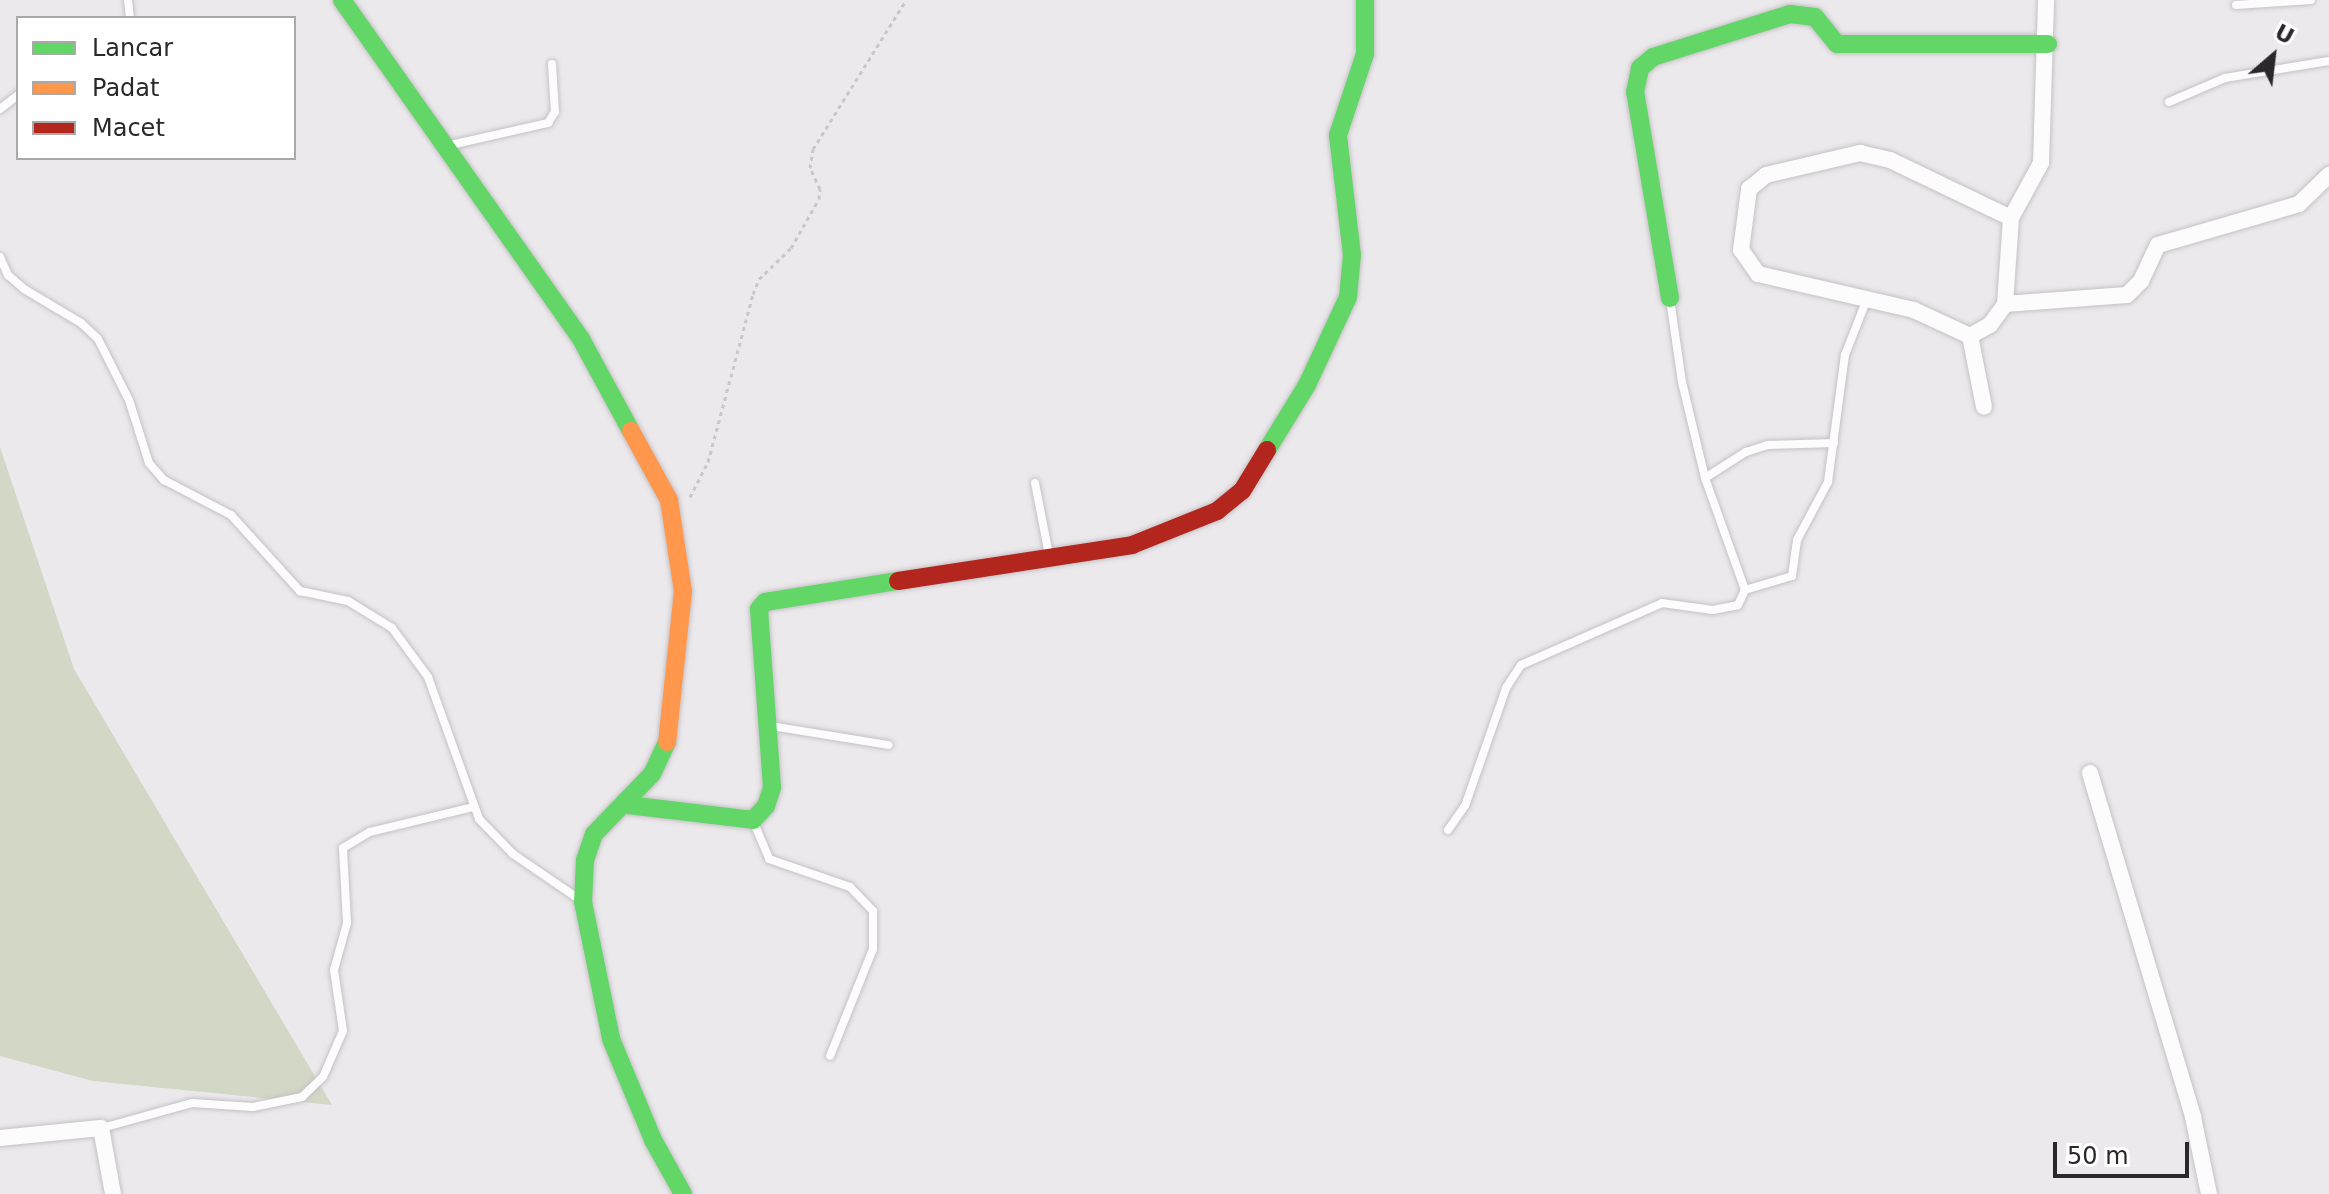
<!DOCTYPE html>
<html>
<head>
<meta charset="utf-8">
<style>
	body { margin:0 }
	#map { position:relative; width:2329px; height:1194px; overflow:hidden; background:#ece9ed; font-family:"DejaVu Sans",sans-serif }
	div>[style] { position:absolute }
	.green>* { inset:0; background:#d3d7c6 }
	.path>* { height:3px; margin-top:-1.5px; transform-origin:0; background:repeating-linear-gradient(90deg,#c8c8c8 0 4px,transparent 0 8px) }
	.roads { filter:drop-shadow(0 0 2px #c5c2c5) drop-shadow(0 0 2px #c5c2c5) }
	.lane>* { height:8px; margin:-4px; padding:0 4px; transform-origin:4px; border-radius:4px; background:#fcfcfc }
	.street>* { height:16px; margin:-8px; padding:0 8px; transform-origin:8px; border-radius:8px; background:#fcfcfc }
	.fast>* { height:18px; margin:-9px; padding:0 9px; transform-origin:9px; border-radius:9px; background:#63d668 }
	.slow>* { height:18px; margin:-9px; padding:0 9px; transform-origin:9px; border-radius:9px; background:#ff974d }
	.jam>* { height:18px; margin:-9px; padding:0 9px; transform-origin:9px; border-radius:9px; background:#b3261e }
	span { translate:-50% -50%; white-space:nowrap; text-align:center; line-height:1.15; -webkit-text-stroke:8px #fff; paint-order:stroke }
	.legend { position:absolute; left:16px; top:16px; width:280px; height:144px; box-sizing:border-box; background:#fff; border:2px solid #aaa9aa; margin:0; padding:10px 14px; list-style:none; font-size:24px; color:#2a282a }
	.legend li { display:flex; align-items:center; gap:16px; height:40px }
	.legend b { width:40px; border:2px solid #aaa9aa }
	.north { position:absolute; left:2233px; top:16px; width:80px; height:80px; -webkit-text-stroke:6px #fff; paint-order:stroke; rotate:28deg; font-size:22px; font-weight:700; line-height:32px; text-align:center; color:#2a282a }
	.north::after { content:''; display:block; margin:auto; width:28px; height:36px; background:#2a282a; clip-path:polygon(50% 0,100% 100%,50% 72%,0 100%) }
	.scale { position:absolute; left:2053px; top:1142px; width:136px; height:36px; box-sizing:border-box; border:4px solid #2a282a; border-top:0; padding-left:10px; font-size:24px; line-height:28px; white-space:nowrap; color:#2a282a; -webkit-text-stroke:6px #fff; paint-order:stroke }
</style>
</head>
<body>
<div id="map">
	<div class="green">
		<i style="clip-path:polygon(0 447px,74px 669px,332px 1105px,93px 1081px,0 1056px)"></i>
	</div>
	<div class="path">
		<i style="left:690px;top:497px;width:39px;rotate:-63deg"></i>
		<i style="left:708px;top:462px;width:174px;rotate:-75deg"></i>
		<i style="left:753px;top:294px;width:16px;rotate:-68deg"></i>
		<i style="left:759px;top:279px;width:45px;rotate:-44.1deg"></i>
		<i style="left:791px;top:248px;width:56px;rotate:-60.3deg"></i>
		<i style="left:819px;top:199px;width:10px;rotate:-84deg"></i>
		<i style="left:820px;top:189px;width:23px;rotate:-115deg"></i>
		<i style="left:810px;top:168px;width:19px;rotate:-81deg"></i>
		<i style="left:813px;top:149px;width:176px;rotate:-58deg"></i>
	</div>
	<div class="roads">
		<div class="lane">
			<i style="left:128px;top:0;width:18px;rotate:84deg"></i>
			<i style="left:2236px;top:5px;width:75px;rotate:-3.8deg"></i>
			<i style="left:2169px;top:102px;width:61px;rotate:-23.2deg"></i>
			<i style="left:2225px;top:78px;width:105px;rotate:-9.3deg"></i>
			<i style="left:0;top:109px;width:23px;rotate:-38deg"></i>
			<i style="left:446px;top:146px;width:105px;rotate:-12.7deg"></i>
			<i style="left:548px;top:123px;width:13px;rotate:-58deg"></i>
			<i style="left:555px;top:112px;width:48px;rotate:-93.6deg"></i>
			<i style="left:0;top:257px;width:20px;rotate:66deg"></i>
			<i style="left:8px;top:275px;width:21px;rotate:41deg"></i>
			<i style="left:24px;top:289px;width:66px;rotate:30.8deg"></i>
			<i style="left:81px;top:323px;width:23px;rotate:43deg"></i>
			<i style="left:98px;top:339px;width:68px;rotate:63.1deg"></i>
			<i style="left:129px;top:400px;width:66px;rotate:72.4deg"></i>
			<i style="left:149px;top:463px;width:23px;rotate:49deg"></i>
			<i style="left:164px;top:480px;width:76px;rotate:27.6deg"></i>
			<i style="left:231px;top:515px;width:103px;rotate:47.8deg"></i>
			<i style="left:300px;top:591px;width:49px;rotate:11.8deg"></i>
			<i style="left:348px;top:601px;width:52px;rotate:31.5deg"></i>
			<i style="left:392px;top:628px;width:61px;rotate:53.7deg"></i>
			<i style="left:428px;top:677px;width:151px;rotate:70.2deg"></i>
			<i style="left:479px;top:819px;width:49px;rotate:45.8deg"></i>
			<i style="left:513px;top:854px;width:80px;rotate:34.3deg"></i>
			<i style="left:1670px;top:299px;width:84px;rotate:81.8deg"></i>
			<i style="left:1682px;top:382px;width:99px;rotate:76.5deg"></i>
			<i style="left:1705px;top:478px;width:119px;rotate:70.3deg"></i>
			<i style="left:1705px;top:478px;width:49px;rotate:-32.4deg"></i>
			<i style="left:1746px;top:452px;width:23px;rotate:-18deg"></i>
			<i style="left:1768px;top:445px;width:66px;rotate:-1.7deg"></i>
			<i style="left:1035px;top:483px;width:73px;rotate:79deg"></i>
			<i style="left:771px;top:726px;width:119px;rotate:9.2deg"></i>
			<i style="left:754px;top:823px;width:39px;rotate:67deg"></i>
			<i style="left:769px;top:859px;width:86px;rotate:19.1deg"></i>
			<i style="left:850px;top:887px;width:33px;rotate:46deg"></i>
			<i style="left:873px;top:911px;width:38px;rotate:90deg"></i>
			<i style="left:873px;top:949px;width:115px;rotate:111.9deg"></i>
			<i style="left:1448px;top:830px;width:29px;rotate:-55deg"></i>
			<i style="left:1465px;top:806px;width:125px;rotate:-70.8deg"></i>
			<i style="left:1506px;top:688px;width:27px;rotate:-57deg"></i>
			<i style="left:1521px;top:665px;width:154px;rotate:-23.7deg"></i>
			<i style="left:1662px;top:603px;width:51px;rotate:7.8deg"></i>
			<i style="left:1713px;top:610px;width:25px;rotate:-11deg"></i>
			<i style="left:1738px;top:605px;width:17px;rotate:-65deg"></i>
			<i style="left:1745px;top:590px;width:49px;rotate:-16.6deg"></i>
			<i style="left:1792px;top:576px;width:36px;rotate:-82deg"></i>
			<i style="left:1797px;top:540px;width:66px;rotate:-61.9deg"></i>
			<i style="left:1828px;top:482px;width:128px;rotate:-82.4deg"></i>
			<i style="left:1845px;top:355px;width:60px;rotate:-68.6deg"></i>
			<i style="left:102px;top:1128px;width:93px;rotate:-15.5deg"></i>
			<i style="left:192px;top:1103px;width:61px;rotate:3.8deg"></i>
			<i style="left:253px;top:1107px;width:50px;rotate:-11.5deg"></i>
			<i style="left:302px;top:1097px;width:29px;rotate:-44deg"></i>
			<i style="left:323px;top:1077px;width:50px;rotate:-66.5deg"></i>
			<i style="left:343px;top:1031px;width:62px;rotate:-98.4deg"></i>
			<i style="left:334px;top:970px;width:49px;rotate:-74.5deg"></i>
			<i style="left:347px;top:923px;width:75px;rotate:-93.1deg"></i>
			<i style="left:343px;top:848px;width:31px;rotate:-31deg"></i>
			<i style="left:370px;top:832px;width:106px;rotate:-13.6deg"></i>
		</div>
		<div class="street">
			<i style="left:2005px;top:304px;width:122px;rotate:-4.2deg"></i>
			<i style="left:2127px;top:295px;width:20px;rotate:-45deg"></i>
			<i style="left:2141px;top:281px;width:40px;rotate:-65deg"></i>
			<i style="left:2158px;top:245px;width:147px;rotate:-16.2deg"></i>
			<i style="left:2299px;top:204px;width:42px;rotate:-44deg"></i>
			<i style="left:1970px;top:336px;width:62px;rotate:-155.1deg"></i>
			<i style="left:1914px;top:310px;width:160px;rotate:-167deg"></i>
			<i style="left:1758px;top:274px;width:29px;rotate:-125deg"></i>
			<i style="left:1741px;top:250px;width:62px;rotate:-82.5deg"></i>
			<i style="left:1749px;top:189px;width:22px;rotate:-39deg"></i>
			<i style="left:1766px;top:175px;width:97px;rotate:-13.2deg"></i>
			<i style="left:1860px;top:153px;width:31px;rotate:13deg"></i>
			<i style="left:1890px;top:160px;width:134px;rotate:25.6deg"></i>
			<i style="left:1970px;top:336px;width:23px;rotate:-29deg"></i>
			<i style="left:1990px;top:325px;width:26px;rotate:-54deg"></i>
			<i style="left:2005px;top:304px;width:86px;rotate:-86deg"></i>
			<i style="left:2011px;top:218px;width:63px;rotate:-61.4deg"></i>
			<i style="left:2041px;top:163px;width:163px;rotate:-88.2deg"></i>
			<i style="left:1970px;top:336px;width:72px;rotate:78.8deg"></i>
			<i style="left:2090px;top:773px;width:359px;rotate:73.3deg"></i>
			<i style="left:2193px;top:1117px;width:79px;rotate:78.3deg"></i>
			<i style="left:0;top:1138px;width:101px;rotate:-5.7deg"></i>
			<i style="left:101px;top:1128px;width:67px;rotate:79.7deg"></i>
		</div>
		<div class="fast">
			<i style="left:342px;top:0;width:415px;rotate:54.8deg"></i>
			<i style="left:581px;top:339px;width:105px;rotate:61.5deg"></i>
			<i style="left:1670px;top:298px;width:209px;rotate:-99.6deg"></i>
			<i style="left:1635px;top:92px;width:25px;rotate:-78deg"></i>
			<i style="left:1640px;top:68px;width:17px;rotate:-40deg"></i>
			<i style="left:1653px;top:57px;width:144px;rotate:-17.4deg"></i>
			<i style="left:1790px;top:14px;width:25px;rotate:7deg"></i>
			<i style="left:1815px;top:17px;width:35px;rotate:51deg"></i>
			<i style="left:1837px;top:44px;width:211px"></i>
			<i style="left:1267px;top:450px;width:76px;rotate:-58.4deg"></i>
			<i style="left:1307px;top:385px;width:97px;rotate:-65deg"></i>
			<i style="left:1348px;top:297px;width:42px;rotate:-84.6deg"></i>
			<i style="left:1352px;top:255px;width:121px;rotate:-96.7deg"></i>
			<i style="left:1338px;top:135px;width:85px;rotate:-71.6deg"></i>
			<i style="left:1365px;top:54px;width:54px;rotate:-90deg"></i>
			<i style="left:667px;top:742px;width:35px;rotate:115deg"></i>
			<i style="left:652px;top:774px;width:83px;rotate:134deg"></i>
			<i style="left:594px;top:834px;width:28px;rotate:109deg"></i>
			<i style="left:585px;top:860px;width:42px;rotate:92.7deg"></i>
			<i style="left:583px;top:902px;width:140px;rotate:78.4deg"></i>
			<i style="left:611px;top:1039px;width:109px;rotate:67.4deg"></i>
			<i style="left:653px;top:1140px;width:62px;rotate:60.9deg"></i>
			<i style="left:628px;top:805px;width:126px;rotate:6.8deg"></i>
			<i style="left:753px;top:820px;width:19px;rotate:-47deg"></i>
			<i style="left:766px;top:806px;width:20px;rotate:-72deg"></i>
			<i style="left:772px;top:787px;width:178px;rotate:-94.2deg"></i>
			<i style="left:759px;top:609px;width:9px;rotate:-49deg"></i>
			<i style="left:765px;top:602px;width:135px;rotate:-9deg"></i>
		</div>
		<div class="slow">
			<i style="left:631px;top:431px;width:79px;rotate:61.2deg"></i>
			<i style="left:669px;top:500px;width:92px;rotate:81.3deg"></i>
			<i style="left:683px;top:591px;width:152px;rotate:96deg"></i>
		</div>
		<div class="jam">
			<i style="left:898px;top:581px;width:237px;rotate:-8.7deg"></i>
			<i style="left:1132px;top:545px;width:92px;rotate:-21.8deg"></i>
			<i style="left:1217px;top:511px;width:32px;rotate:-39deg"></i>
			<i style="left:1242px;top:491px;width:48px;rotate:-58.6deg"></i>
		</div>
	</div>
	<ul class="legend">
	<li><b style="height:10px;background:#63d668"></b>Lancar</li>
	<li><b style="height:10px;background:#ff974d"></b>Padat</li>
	<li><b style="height:10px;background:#b3261e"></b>Macet</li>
	</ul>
	<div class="north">U</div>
	<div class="scale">50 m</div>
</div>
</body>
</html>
